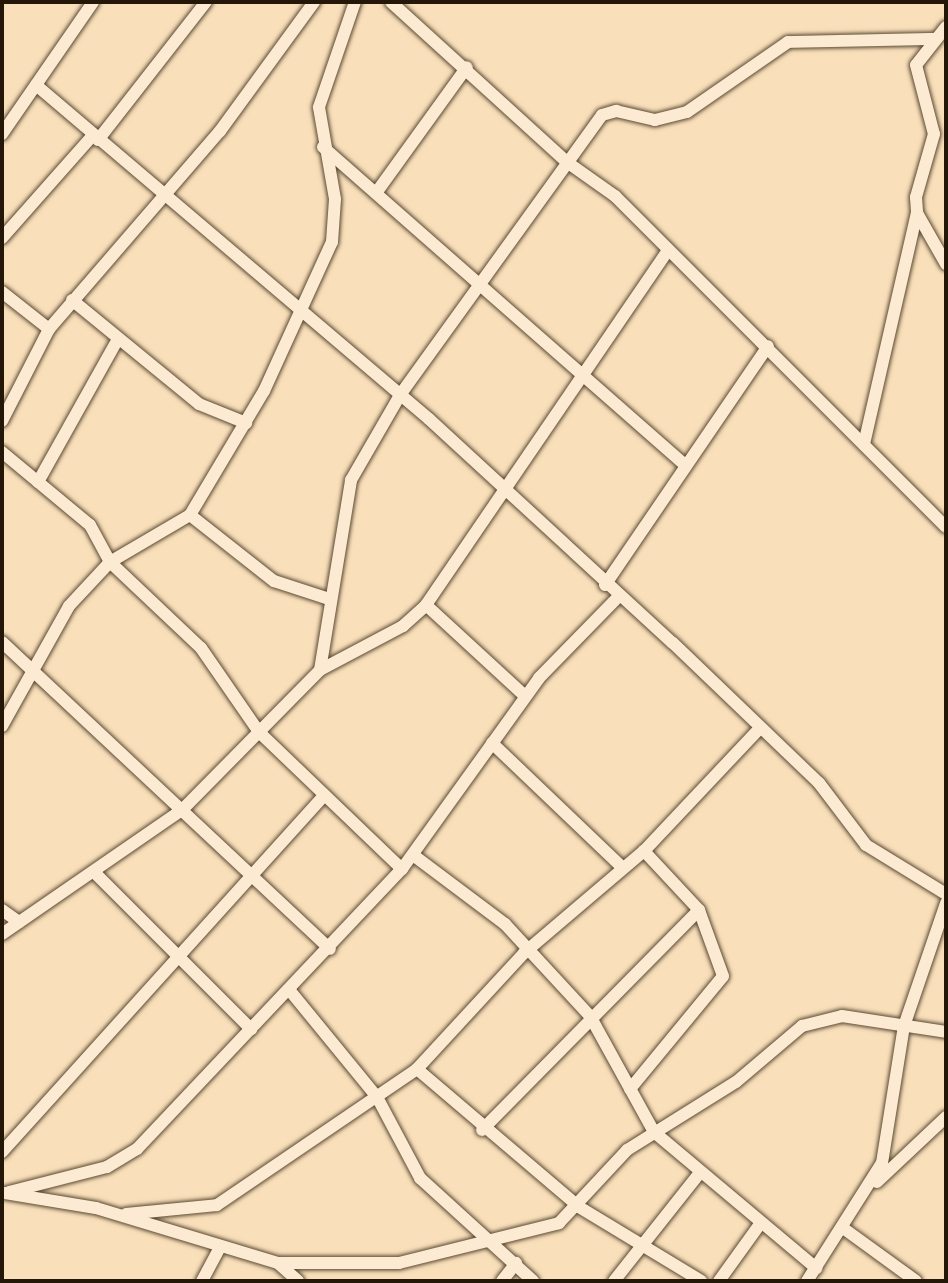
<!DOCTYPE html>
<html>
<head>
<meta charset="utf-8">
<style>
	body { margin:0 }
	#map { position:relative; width:948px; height:1283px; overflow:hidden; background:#fae0ba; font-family:"Libre Bodoni",serif }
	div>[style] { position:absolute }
	.roads { filter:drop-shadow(0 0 2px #5a4934) drop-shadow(0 0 2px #5a4934) }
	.minor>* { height:12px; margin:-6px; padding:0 6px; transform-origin:6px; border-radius:6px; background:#fcebd2 }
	span { translate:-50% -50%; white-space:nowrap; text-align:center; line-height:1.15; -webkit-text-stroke:6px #fcebd2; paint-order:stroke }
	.frame { position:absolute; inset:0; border:4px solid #251708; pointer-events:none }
</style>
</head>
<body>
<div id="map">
	<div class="roads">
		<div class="minor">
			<i style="left:391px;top:2px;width:238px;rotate:42.3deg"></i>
			<i style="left:567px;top:162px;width:59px;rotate:35.3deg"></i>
			<i style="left:615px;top:196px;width:468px;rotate:45deg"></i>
			<i style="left:946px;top:27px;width:48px;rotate:128.3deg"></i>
			<i style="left:916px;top:65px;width:71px;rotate:75.4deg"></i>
			<i style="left:934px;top:134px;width:66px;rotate:105.9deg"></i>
			<i style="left:916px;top:197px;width:16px;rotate:86deg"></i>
			<i style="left:917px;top:213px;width:59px;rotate:60.4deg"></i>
			<i style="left:36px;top:85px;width:516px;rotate:40.36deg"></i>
			<i style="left:429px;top:419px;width:331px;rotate:42.6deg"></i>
			<i style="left:673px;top:643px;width:202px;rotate:43.8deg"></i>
			<i style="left:819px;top:783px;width:78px;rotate:52.8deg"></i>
			<i style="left:866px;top:845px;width:94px;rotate:31.5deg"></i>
			<i style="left:2px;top:134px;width:160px;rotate:-55.4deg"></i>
			<i style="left:98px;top:140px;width:175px;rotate:-52deg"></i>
			<i style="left:323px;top:147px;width:483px;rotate:41.3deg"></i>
			<i style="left:376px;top:193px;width:155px;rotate:-54.2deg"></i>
			<i style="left:2px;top:238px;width:137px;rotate:-48.5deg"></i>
			<i style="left:2px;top:292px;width:60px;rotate:38.2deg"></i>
			<i style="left:72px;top:300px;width:164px;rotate:39.3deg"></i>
			<i style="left:199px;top:404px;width:51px;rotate:22deg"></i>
			<i style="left:2px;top:421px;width:103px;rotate:-62.9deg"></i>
			<i style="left:49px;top:329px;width:262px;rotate:-49.2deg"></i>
			<i style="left:220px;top:131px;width:160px;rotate:-53.9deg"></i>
			<i style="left:864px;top:444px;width:237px;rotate:-77.1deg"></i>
			<i style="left:2px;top:452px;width:114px;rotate:39.7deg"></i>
			<i style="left:90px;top:525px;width:42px;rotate:61.6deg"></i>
			<i style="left:110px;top:562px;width:125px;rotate:43.4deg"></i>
			<i style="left:201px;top:648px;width:102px;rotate:55.4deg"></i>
			<i style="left:259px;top:732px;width:198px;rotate:43.8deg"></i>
			<i style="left:38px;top:482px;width:164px;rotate:-60.8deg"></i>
			<i style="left:190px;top:515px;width:107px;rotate:38.2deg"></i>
			<i style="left:274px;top:581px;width:58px;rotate:18.1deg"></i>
			<i style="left:605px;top:585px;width:289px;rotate:-55.7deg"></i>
			<i style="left:426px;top:605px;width:134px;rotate:42.6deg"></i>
			<i style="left:2px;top:642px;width:449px;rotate:43.1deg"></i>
			<i style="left:320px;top:670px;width:193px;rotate:-80.7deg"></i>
			<i style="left:351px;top:480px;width:98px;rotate:-60deg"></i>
			<i style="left:400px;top:395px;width:345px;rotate:-54.2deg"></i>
			<i style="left:602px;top:115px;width:15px;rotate:-16deg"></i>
			<i style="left:616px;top:111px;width:40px;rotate:13deg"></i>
			<i style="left:655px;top:120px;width:33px;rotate:-14deg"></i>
			<i style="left:687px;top:112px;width:123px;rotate:-34.7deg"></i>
			<i style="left:788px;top:42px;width:147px;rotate:-1.2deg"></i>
			<i style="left:2px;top:726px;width:137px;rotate:-60.8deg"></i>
			<i style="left:69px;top:606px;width:60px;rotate:-47deg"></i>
			<i style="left:110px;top:562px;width:93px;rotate:-30.4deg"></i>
			<i style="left:190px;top:515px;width:144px;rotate:-59.2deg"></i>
			<i style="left:264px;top:391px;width:164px;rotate:-65.5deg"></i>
			<i style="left:332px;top:242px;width:43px;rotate:-86deg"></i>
			<i style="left:335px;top:199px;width:93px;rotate:-99.9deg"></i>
			<i style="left:319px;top:107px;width:111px;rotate:-71.1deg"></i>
			<i style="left:492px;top:743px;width:181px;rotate:43.7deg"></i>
			<i style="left:413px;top:855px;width:115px;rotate:36.9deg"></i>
			<i style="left:505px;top:924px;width:125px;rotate:47.3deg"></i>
			<i style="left:590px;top:1016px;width:132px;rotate:61.1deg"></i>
			<i style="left:654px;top:1132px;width:212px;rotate:40deg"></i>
			<i style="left:95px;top:873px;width:221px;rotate:45deg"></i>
			<i style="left:2px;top:910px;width:21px;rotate:35deg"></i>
			<i style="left:2px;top:934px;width:220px;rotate:-34.6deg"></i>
			<i style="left:183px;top:809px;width:195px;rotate:-45.4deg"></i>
			<i style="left:320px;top:670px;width:94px;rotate:-27.9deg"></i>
			<i style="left:403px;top:626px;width:31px;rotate:-42deg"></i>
			<i style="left:426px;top:605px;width:430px;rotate:-55.7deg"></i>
			<i style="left:291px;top:992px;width:136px;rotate:50.7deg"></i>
			<i style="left:377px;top:1097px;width:92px;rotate:62deg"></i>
			<i style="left:420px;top:1178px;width:153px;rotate:42.3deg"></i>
			<i style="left:417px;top:1069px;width:213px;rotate:40.4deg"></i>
			<i style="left:579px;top:1207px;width:143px;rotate:31.2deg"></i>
			<i style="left:630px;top:1089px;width:146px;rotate:-50.5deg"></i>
			<i style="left:723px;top:976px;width:70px;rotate:-110deg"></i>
			<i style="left:699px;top:910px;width:81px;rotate:-133deg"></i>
			<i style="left:482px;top:1130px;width:309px;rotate:-45.4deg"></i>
			<i style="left:2px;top:1152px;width:476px;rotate:-47.9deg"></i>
			<i style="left:877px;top:1182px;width:95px;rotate:-43.3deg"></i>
			<i style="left:9px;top:1192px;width:101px;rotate:-14.3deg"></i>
			<i style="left:107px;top:1167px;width:35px;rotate:-31deg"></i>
			<i style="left:137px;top:1149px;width:386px;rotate:-46.6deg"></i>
			<i style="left:402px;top:869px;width:235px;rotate:-54.3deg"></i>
			<i style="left:539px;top:678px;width:113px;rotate:-45.7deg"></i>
			<i style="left:5px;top:1193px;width:92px;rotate:9.4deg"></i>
			<i style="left:96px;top:1208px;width:190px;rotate:16.8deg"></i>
			<i style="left:278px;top:1263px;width:121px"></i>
			<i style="left:399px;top:1263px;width:165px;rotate:-14deg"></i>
			<i style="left:559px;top:1223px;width:100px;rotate:-47deg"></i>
			<i style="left:627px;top:1150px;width:128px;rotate:-32deg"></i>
			<i style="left:736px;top:1082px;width:87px;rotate:-40.3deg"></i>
			<i style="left:802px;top:1026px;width:41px;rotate:-14deg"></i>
			<i style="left:842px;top:1016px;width:105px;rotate:8.7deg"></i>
			<i style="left:126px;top:1214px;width:91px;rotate:-5.6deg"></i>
			<i style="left:217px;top:1205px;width:242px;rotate:-34.2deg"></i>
			<i style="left:417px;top:1069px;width:158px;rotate:-47.3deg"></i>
			<i style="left:524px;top:953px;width:157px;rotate:-40.4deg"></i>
			<i style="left:644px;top:851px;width:165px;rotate:-46.7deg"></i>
			<i style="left:843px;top:1228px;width:90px;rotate:36deg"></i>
			<i style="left:278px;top:1263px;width:27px;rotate:42deg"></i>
			<i style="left:202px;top:1281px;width:38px;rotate:-62deg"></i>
			<i style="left:502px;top:1281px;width:23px;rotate:-52deg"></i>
			<i style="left:614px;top:1281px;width:135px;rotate:-51.6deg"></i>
			<i style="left:719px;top:1281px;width:70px;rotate:-54.3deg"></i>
			<i style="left:807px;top:1281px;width:140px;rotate:-57.6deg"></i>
			<i style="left:882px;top:1163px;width:139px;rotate:-80.9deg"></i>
			<i style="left:904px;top:1026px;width:130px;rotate:-71.1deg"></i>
		</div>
	</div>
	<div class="frame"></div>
</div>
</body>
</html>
